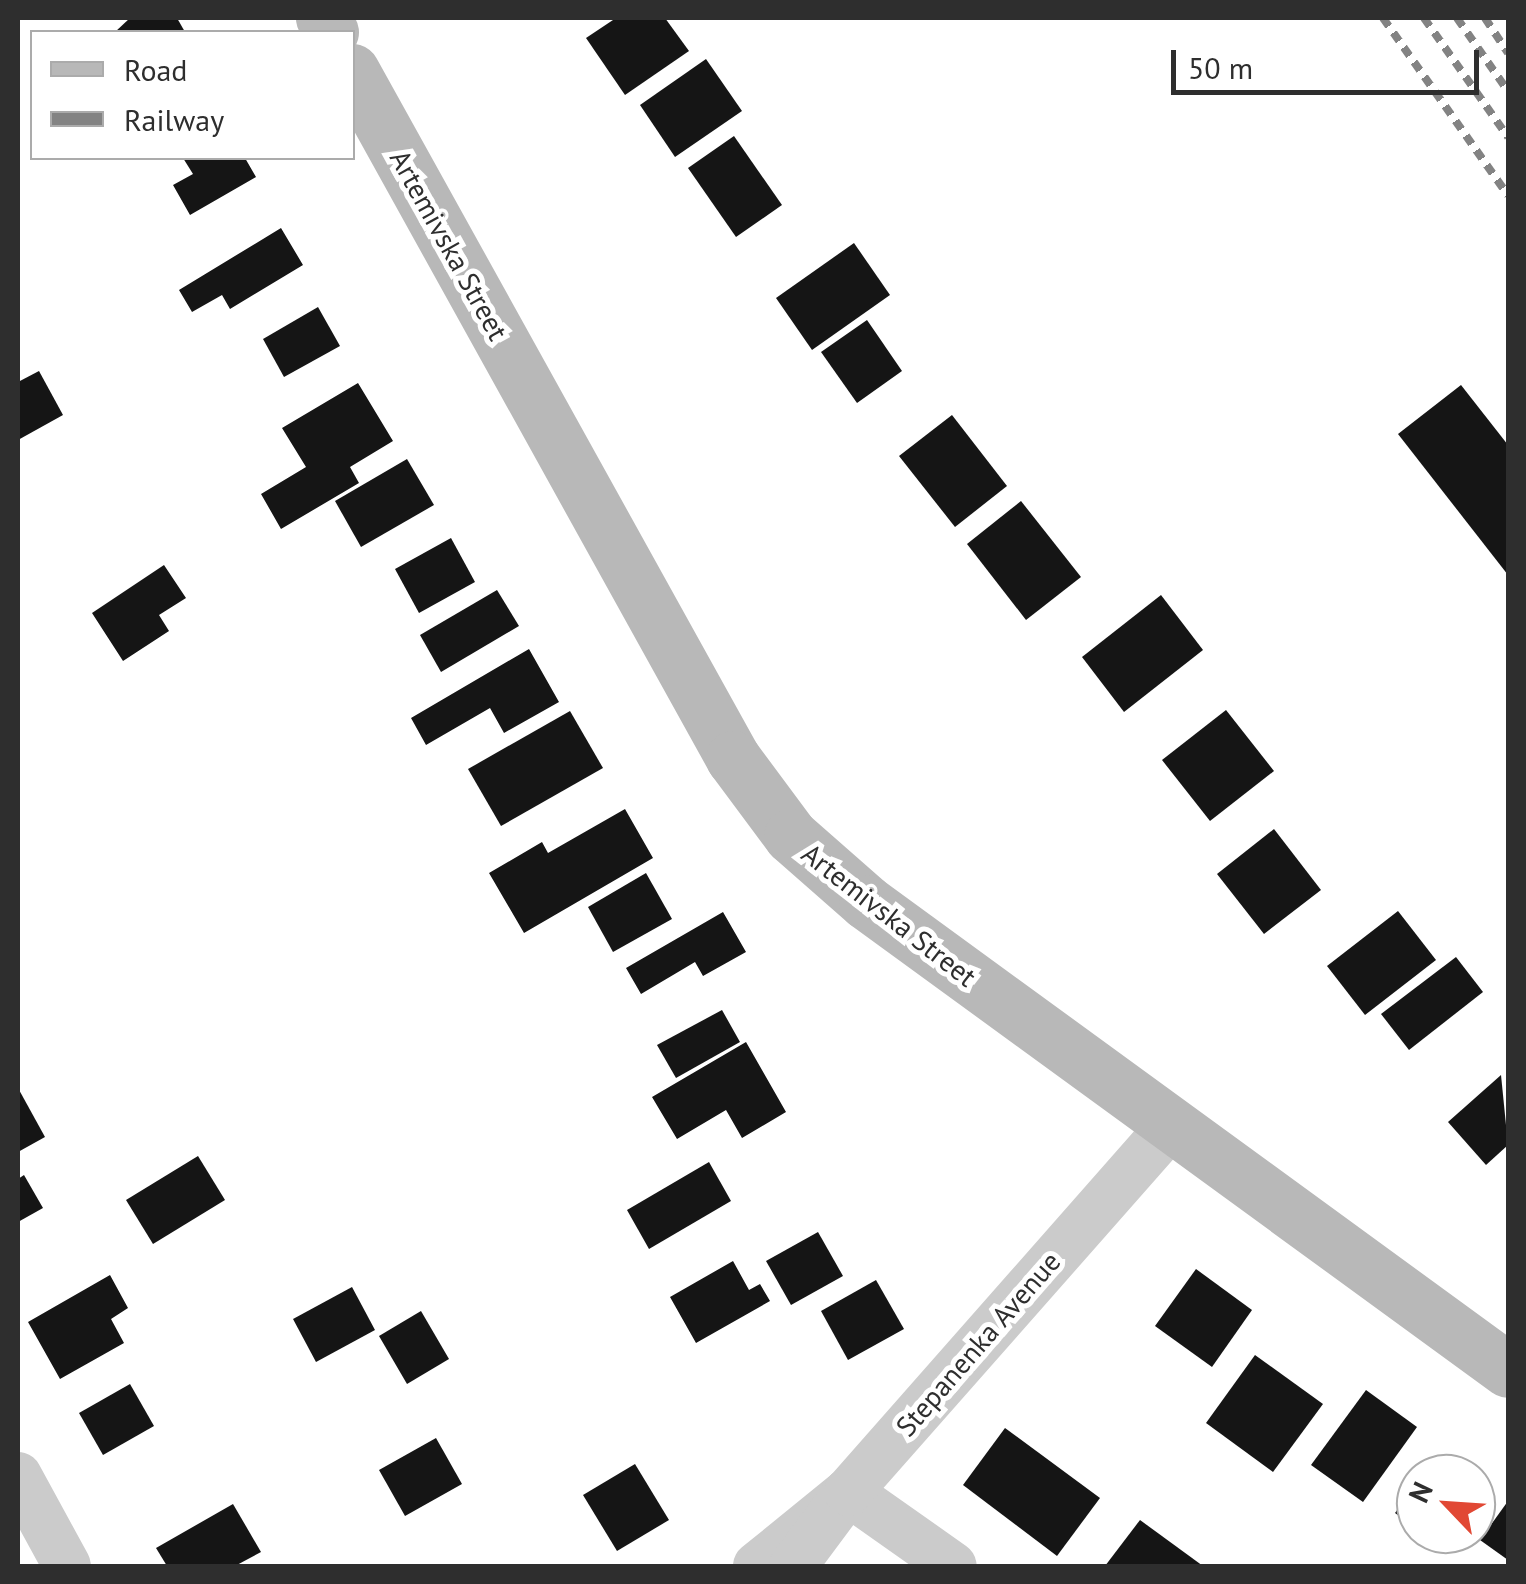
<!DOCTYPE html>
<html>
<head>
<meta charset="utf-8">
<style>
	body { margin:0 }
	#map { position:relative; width:1526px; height:1584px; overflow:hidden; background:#fff; font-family:"PT Sans",sans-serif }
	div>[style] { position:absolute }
	.building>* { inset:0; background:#151515 }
	.minor>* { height:48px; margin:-24px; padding:0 24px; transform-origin:24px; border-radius:24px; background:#cbcbcb }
	.secondary>* { height:55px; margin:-27.5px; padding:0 27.5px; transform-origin:27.5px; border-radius:27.5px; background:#b8b8b8 }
	.rail>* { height:8px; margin-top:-4px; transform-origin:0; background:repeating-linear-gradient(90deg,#838383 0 10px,transparent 0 18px) }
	span { translate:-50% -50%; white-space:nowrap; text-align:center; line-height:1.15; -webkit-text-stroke:10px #fff; paint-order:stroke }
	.street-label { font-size:28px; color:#2e2e2e }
	.frame { position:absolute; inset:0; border:20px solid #2e2e2e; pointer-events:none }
	.legend { position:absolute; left:30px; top:30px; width:325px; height:130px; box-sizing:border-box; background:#fff; border:2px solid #ababab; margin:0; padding:12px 18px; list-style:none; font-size:30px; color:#2e2e2e }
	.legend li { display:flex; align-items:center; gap:20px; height:50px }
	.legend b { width:50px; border:2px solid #ababab }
	.north { position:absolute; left:1396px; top:1454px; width:100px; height:100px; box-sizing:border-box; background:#fff; border:2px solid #ababab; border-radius:50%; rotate:295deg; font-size:28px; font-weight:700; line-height:40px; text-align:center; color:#2e2e2e }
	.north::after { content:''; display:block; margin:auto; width:35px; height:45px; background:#e14834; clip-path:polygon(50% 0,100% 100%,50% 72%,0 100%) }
	.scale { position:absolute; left:1171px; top:50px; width:308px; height:45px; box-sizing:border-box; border:5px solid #2e2e2e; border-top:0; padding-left:12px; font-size:30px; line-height:35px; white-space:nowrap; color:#2e2e2e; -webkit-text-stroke:8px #fff; paint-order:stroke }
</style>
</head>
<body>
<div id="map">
	<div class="building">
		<i style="clip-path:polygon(130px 18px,177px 18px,185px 32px,115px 32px)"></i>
		<i style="clip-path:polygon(616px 18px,665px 18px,689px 51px,625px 95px,586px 38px)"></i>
		<i style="clip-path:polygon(706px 59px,742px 111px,675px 157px,640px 105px)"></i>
		<i style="clip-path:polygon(734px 136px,782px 205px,736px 237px,688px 168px)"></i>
		<i style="clip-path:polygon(183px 158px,245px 158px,256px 177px,190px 215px,173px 185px,193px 174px)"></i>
		<i style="clip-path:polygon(281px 228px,303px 265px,230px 309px,222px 295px,192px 312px,179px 290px)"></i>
		<i style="clip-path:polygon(854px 243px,890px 295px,812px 350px,776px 298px)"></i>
		<i style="clip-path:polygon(318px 307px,340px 346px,284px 377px,263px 339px)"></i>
		<i style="clip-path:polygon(867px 320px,902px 371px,857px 403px,821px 352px)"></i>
		<i style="clip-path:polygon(39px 371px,63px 415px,18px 440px,18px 382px)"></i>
		<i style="clip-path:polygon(358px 383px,393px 441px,350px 467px,359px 483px,281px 529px,261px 494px,306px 467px,282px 428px)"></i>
		<i style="clip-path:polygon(1461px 385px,1508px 445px,1508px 575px,1398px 434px)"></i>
		<i style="clip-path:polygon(952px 415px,1007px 486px,955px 527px,899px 456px)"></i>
		<i style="clip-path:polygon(407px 459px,434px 505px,361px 547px,335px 501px)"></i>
		<i style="clip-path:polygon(1021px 501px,1081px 577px,1026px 620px,967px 544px)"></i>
		<i style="clip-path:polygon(451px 538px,475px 582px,419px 613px,395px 569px)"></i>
		<i style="clip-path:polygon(164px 565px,186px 598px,159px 615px,169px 631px,123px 661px,92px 613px)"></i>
		<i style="clip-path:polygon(497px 590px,519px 626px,441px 672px,420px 635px)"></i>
		<i style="clip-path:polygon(1161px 595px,1203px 650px,1124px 712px,1082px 657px)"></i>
		<i style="clip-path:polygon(529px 649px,559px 702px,504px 733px,490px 708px,426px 745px,411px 718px)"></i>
		<i style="clip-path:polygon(1226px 710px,1274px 771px,1210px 821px,1162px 760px)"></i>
		<i style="clip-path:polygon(570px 711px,603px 768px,501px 826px,468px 769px)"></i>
		<i style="clip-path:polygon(625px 809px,653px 858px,524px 933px,489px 873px,542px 842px,548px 853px)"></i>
		<i style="clip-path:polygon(1274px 829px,1321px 890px,1264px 934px,1217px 874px)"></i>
		<i style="clip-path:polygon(646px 873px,672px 919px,613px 952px,588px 907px)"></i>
		<i style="clip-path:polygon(1398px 911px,1436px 960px,1365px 1015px,1327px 966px)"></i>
		<i style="clip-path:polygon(723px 912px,746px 952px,703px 976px,695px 962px,641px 994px,626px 968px)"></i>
		<i style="clip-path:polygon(1456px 957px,1483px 992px,1409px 1050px,1381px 1014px)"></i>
		<i style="clip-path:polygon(722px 1010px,740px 1042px,676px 1078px,657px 1045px)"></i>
		<i style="clip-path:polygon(746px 1042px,786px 1112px,742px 1138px,726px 1110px,677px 1139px,652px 1097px)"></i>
		<i style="clip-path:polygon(1501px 1075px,1508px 1145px,1486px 1165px,1448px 1122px)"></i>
		<i style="clip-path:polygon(18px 1088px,45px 1137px,18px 1152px)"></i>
		<i style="clip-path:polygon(198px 1156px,225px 1200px,153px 1244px,126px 1200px)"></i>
		<i style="clip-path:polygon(709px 1162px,731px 1201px,649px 1249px,627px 1210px)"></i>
		<i style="clip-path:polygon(24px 1175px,43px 1208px,18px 1222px,18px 1179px)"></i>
		<i style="clip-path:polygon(818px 1232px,843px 1276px,791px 1305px,766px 1261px)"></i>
		<i style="clip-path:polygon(733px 1261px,749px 1290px,760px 1284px,770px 1301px,696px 1343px,670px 1297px)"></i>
		<i style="clip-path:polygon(1196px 1269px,1252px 1310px,1212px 1367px,1155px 1326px)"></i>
		<i style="clip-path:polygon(110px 1275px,128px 1308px,111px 1319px,124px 1343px,60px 1379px,28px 1322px)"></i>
		<i style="clip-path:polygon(876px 1280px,904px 1329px,848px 1360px,821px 1311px)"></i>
		<i style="clip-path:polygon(352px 1287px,375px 1330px,316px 1362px,293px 1319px)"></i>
		<i style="clip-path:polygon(421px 1311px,449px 1359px,407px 1384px,379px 1336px)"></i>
		<i style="clip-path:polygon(1255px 1355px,1323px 1404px,1273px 1472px,1206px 1423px)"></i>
		<i style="clip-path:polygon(130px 1384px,154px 1426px,103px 1455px,79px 1413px)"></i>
		<i style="clip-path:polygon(1366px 1390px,1417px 1427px,1363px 1502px,1311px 1465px)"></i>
		<i style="clip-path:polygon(1005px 1428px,1100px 1498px,1057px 1556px,963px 1485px)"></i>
		<i style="clip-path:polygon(436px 1438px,462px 1484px,405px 1516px,379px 1470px)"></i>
		<i style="clip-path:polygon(635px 1464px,669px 1520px,617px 1551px,583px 1495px)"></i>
		<i style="clip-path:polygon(1416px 1484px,1416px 1528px,1395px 1513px)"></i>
		<i style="clip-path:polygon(1508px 1501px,1508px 1560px,1480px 1540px)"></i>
		<i style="clip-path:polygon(233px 1504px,261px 1552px,235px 1566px,167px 1566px,156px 1548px)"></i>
		<i style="clip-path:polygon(1140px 1520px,1203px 1566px,1105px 1566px)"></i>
	</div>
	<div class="minor">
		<i style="left:18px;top:1476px;width:102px;rotate:61.4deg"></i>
		<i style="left:757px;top:1566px;width:117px;rotate:-39.1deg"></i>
		<i style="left:848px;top:1492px;width:128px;rotate:35.2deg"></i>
		<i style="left:793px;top:1566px;width:92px;rotate:-53.4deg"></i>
		<i style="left:848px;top:1492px;width:485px;rotate:-48.6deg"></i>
	</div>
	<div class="secondary">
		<i style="left:323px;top:18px;width:16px;rotate:60deg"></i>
		<i style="left:352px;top:71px;width:786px;rotate:60.99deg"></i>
		<i style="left:733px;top:758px;width:97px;rotate:53.4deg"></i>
		<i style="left:791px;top:836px;width:100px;rotate:41.3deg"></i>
		<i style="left:866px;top:902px;width:794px;rotate:36.09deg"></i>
	</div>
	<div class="rail">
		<i style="left:1383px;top:18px;width:217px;rotate:54.8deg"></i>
		<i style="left:1424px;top:18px;width:146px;rotate:54.8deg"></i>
		<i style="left:1457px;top:18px;width:89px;rotate:55.1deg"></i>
		<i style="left:1485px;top:18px;width:42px;rotate:56.7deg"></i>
	</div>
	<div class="street-label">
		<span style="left:449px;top:245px;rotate:61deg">Artemivska Street</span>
		<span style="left:889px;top:915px;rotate:38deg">Artemivska Street</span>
		<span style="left:978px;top:1344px;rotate:-49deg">Stepanenka Avenue</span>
	</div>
	<div class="frame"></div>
	<ul class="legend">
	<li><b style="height:12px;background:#b8b8b8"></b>Road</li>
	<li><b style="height:12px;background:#838383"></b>Railway</li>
	</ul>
	<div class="north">N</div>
	<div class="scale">50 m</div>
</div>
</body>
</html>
